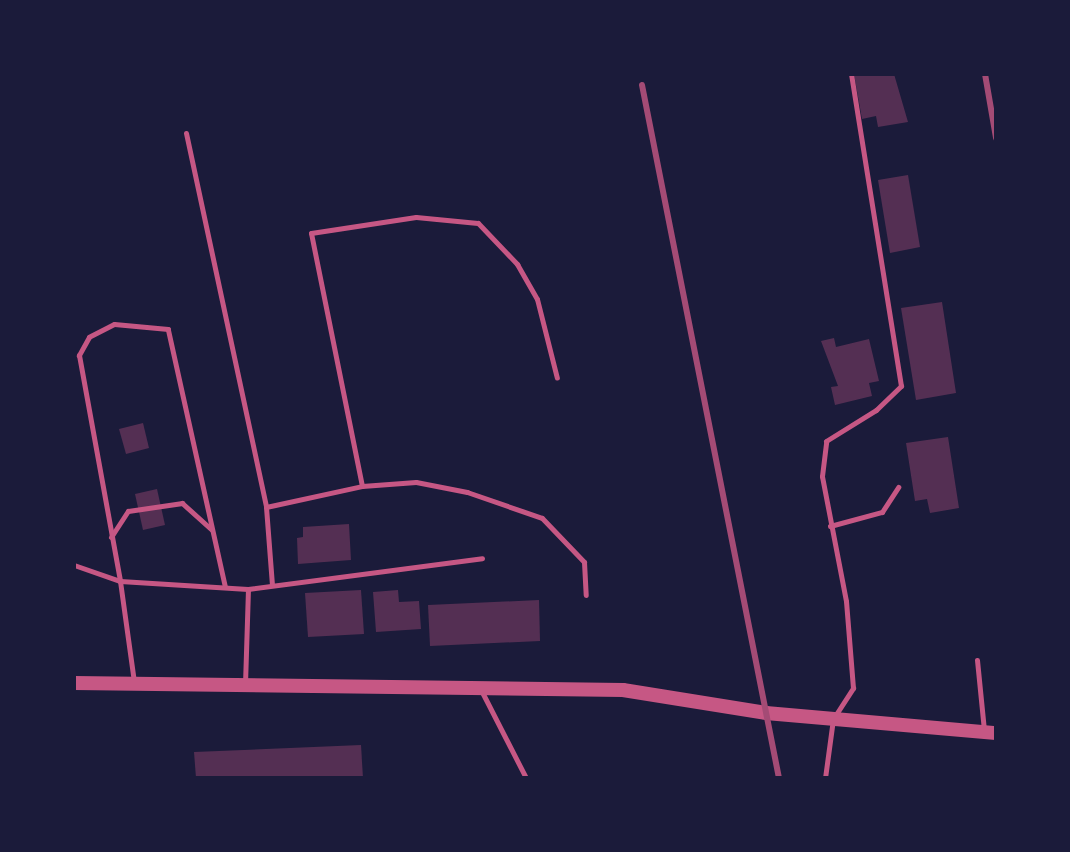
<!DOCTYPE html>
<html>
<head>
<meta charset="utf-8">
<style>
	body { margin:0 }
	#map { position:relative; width:1070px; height:852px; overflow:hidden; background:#1b1b3a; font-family:Inter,sans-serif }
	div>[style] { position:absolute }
	.building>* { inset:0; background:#542f53 }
	.service>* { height:5px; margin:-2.5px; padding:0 2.5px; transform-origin:2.5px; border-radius:2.5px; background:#c65784 }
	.tertiary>* { height:14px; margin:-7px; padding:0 7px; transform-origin:7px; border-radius:7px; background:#c65784 }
	.rail>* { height:6px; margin:-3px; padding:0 3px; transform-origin:3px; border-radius:3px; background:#a44b75 }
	span { translate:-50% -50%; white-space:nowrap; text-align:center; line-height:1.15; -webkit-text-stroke:7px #1b1b3a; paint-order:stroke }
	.frame { position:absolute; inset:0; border:76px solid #1b1b3a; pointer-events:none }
</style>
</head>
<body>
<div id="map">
	<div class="building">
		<i style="clip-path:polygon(854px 74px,894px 74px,908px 122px,878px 127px,876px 116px,862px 119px)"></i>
		<i style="clip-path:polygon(908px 175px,920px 247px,890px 253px,878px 180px)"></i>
		<i style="clip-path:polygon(942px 302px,956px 393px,916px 400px,901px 308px)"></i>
		<i style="clip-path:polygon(834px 338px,836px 347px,869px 339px,879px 381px,869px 383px,872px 396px,835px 405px,831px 387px,838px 386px,821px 341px)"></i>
		<i style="clip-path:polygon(143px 423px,149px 448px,126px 454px,119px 429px)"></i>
		<i style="clip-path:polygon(948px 437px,959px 508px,930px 513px,927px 499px,915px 501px,906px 443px)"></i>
		<i style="clip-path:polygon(157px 489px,165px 525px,143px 530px,135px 494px)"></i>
		<i style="clip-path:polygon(349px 524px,351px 560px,298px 564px,297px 538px,303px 537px,303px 527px)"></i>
		<i style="clip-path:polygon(361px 590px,364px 634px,308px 637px,305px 593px)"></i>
		<i style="clip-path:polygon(398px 590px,399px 602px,419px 601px,421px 629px,376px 632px,373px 592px)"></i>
		<i style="clip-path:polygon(539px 600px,540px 641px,430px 646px,428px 605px)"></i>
		<i style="clip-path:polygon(361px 745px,363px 778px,196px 778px,194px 752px)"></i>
	</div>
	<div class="service">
		<i style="left:186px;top:133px;width:382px;rotate:77.9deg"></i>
		<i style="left:362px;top:486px;width:54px;rotate:-4.2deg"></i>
		<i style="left:416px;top:482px;width:52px;rotate:11.1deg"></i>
		<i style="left:467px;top:492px;width:79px;rotate:19.1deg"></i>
		<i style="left:542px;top:518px;width:61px;rotate:46.3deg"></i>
		<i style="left:584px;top:562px;width:33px;rotate:87deg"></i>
		<i style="left:830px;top:526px;width:54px;rotate:-15.1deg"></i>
		<i style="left:882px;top:512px;width:30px;rotate:-57deg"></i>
		<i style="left:111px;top:537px;width:31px;rotate:-57deg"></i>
		<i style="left:128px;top:511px;width:55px;rotate:-8.4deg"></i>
		<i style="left:182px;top:503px;width:40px;rotate:42deg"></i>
		<i style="left:74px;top:565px;width:49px;rotate:19.2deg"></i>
		<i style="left:120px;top:581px;width:102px;rotate:82.1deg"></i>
		<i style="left:272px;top:585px;width:78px;rotate:-94.4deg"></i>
		<i style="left:266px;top:507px;width:98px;rotate:-12.3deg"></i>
		<i style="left:362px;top:486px;width:258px;rotate:-101.4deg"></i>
		<i style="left:311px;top:233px;width:106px;rotate:-8.7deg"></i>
		<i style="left:416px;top:217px;width:62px;rotate:5.5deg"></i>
		<i style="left:478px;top:223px;width:57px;rotate:46.4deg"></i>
		<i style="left:517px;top:264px;width:40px;rotate:60.3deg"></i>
		<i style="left:537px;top:299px;width:81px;rotate:75.8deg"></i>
		<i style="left:225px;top:587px;width:264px;rotate:-102.5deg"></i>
		<i style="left:168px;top:329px;width:54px;rotate:-174.7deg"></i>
		<i style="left:114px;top:324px;width:28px;rotate:153deg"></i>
		<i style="left:89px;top:337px;width:21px;rotate:119deg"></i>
		<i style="left:79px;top:355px;width:230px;rotate:79.7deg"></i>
		<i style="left:120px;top:581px;width:128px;rotate:3.6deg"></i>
		<i style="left:977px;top:660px;width:70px;rotate:84.3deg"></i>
		<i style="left:245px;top:684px;width:95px;rotate:-88.2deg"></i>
		<i style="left:248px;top:589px;width:236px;rotate:-7.5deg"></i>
		<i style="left:481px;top:690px;width:99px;rotate:62.9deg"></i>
		<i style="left:825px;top:778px;width:60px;rotate:-82.3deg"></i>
		<i style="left:833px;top:719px;width:37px;rotate:-57deg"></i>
		<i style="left:853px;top:688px;width:87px;rotate:-94.6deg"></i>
		<i style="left:846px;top:601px;width:127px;rotate:-100.9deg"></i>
		<i style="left:822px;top:476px;width:35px;rotate:-83deg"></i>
		<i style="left:826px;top:441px;width:59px;rotate:-31.8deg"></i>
		<i style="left:876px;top:410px;width:35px;rotate:-44deg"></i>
		<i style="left:901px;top:386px;width:316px;rotate:-99.1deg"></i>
	</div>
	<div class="tertiary">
		<i style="left:74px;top:683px;width:549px;rotate:0.73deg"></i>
		<i style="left:623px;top:690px;width:145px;rotate:9.1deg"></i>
		<i style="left:766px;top:713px;width:231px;rotate:5deg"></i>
	</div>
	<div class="rail">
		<i style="left:985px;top:74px;width:65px;rotate:80.2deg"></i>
		<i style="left:642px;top:85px;width:706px;rotate:78.82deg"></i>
	</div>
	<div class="frame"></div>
</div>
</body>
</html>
